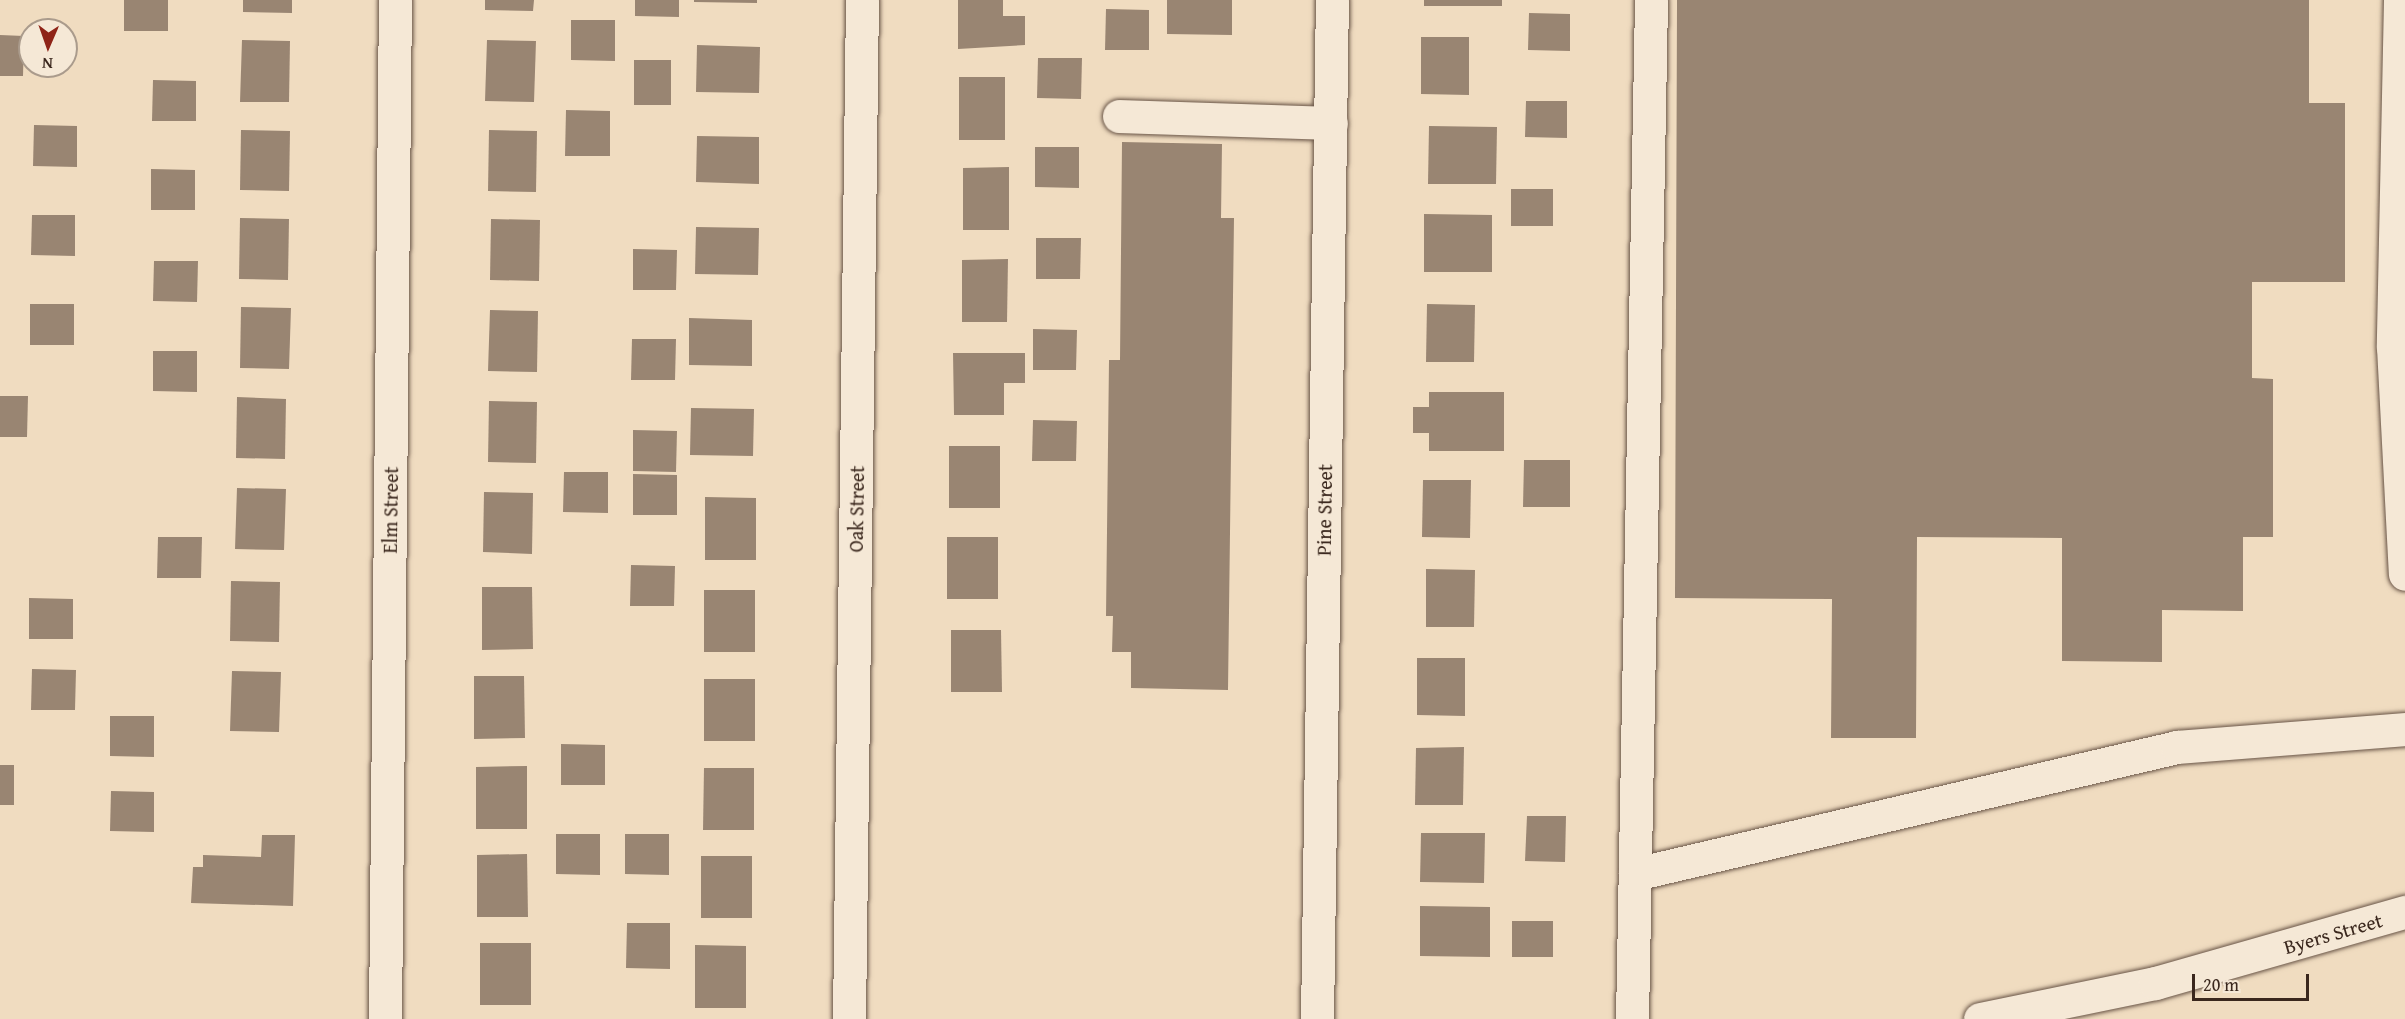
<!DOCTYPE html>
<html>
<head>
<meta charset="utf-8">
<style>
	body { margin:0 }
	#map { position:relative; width:2405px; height:1019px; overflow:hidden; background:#f0dcc0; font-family:"Gentium Book Plus",serif }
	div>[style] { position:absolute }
	.building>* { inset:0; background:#998572 }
	.roads { filter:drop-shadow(0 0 2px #685446) drop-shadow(0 0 2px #685446) }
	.minor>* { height:33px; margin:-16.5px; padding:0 16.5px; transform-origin:16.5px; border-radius:16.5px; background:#f5e8d6 }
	span { translate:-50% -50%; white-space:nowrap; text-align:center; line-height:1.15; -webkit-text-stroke:4.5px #f5e8d6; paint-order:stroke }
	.street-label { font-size:20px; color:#3a271d }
	.north { position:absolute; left:18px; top:18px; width:60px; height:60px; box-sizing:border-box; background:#f5e8d6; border:2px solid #aa9b8c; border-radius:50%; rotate:182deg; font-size:16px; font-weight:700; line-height:24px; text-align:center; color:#3a271d }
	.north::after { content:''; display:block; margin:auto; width:21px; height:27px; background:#8f2418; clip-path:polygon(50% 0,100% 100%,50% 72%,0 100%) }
	.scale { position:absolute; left:2192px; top:974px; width:117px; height:27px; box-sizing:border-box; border:3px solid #3a271d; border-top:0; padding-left:8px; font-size:18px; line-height:21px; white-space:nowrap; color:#3a271d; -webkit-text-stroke:4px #f5e8d6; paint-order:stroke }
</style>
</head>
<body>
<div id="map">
	<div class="building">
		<i style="clip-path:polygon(124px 0,168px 0,168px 31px,124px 31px)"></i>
		<i style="clip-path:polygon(243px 0,292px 0,292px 13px,243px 12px)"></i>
		<i style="clip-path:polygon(485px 0,534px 0,533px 11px,485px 10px)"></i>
		<i style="clip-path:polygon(635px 0,679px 0,679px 17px,635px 16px)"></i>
		<i style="clip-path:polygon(694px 0,757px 0,757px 3px,694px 2px)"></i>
		<i style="clip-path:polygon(958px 0,1003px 0,1003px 16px,1025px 16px,1025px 45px,958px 49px)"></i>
		<i style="clip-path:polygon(1167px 0,1232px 0,1232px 35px,1167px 34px)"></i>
		<i style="clip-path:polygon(1424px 0,1502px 0,1502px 6px,1424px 6px)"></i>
		<i style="clip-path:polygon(1677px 0,2309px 0,2309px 103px,2345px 103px,2345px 282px,2252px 282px,2252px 378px,2273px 379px,2273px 537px,2243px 537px,2243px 611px,2162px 610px,2162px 662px,2062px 661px,2062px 538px,1917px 537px,1916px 738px,1831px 738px,1832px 599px,1675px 598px)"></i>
		<i style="clip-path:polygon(1106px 9px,1149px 10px,1149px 50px,1105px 50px)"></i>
		<i style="clip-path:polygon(1529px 13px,1570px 14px,1570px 51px,1528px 50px)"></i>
		<i style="clip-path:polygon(571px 20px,615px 20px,615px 61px,571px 60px)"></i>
		<i style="clip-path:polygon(0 35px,24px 36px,23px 76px,0 76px)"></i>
		<i style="clip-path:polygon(1421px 37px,1469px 37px,1469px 95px,1421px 94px)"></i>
		<i style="clip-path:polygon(242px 40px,290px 41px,289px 102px,240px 102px)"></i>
		<i style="clip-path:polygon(487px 40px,536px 41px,534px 102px,485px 101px)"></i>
		<i style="clip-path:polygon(697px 45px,760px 47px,759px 93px,696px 92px)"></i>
		<i style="clip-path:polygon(1038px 58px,1082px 58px,1081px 99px,1037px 98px)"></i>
		<i style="clip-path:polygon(634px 60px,671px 60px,671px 105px,634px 105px)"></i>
		<i style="clip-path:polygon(959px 77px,1005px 77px,1005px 140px,959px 140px)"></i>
		<i style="clip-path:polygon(153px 80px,196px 81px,196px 121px,152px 121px)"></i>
		<i style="clip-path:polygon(1526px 101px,1567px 101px,1567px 138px,1525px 137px)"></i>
		<i style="clip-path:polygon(566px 110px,610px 111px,610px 156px,565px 156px)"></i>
		<i style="clip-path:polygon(34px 125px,77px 126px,77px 167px,33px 166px)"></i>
		<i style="clip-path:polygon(1429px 126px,1497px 127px,1496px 184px,1428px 184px)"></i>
		<i style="clip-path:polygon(241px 130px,290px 131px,289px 191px,240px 190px)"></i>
		<i style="clip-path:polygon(489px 130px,537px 131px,536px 192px,488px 191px)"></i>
		<i style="clip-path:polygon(697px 136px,759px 137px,759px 184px,696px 182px)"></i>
		<i style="clip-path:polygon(1122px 142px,1222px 144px,1221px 218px,1234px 218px,1228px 690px,1131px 688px,1131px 652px,1112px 652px,1113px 616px,1106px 616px,1109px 360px,1120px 360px)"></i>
		<i style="clip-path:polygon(1035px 147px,1079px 147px,1079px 188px,1035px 187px)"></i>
		<i style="clip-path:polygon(1009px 167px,1009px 230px,963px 230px,963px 168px)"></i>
		<i style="clip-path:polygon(151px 169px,195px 170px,195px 210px,151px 210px)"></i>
		<i style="clip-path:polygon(1511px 189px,1553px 189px,1553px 226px,1511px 226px)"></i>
		<i style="clip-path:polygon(1424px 214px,1492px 215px,1492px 272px,1424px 272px)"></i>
		<i style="clip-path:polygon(32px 215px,75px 215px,75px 256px,31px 255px)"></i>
		<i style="clip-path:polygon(240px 218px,289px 219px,288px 280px,239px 279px)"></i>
		<i style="clip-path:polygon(491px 219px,540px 220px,539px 281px,490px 280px)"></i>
		<i style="clip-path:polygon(696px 227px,759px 228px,758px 275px,695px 274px)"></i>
		<i style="clip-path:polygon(1036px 238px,1081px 238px,1080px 279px,1036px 279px)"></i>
		<i style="clip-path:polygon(633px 249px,677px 250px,676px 290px,633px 290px)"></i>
		<i style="clip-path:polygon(1008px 259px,1007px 322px,962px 322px,962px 260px)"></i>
		<i style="clip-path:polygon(154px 261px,198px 261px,197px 302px,153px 301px)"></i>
		<i style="clip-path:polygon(30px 304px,74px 304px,74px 345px,30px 345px)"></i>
		<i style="clip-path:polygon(1427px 304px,1475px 305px,1474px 362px,1426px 362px)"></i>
		<i style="clip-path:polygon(241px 307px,291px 308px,289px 369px,240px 368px)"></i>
		<i style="clip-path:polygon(490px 310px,538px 311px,537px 372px,488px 371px)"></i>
		<i style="clip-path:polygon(689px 318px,752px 320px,752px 366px,689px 365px)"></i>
		<i style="clip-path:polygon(1033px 329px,1077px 330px,1076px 370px,1033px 370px)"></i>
		<i style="clip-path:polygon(632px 339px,676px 339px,675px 380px,631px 380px)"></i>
		<i style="clip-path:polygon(153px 351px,197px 351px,197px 392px,153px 391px)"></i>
		<i style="clip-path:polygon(953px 353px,1025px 353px,1025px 383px,1004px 383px,1004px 415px,954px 415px)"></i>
		<i style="clip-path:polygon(1429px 392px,1504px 392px,1504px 451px,1429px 451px,1429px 433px,1413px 433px,1413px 407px,1429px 407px)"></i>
		<i style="clip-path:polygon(0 396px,28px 396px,27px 437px,0 437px)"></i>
		<i style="clip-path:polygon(237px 397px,286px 399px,285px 459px,236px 458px)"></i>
		<i style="clip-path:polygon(489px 401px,537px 402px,536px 463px,488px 462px)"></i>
		<i style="clip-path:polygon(691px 408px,754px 409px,753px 456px,690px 455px)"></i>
		<i style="clip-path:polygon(1033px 420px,1077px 421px,1076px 461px,1032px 461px)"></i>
		<i style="clip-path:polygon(633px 430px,677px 431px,676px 472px,633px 471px)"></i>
		<i style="clip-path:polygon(949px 446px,1000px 446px,1000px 508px,949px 508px)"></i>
		<i style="clip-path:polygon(1524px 460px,1570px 460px,1570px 507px,1523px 507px)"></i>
		<i style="clip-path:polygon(564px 472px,608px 472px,608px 513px,563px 512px)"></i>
		<i style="clip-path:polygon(633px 474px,677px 475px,677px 515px,633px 515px)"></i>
		<i style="clip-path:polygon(1423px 480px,1471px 480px,1470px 538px,1422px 537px)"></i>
		<i style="clip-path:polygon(237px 488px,286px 489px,284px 550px,235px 549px)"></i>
		<i style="clip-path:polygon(484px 492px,533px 493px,532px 554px,483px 552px)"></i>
		<i style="clip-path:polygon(705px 497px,756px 498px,756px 560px,705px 560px)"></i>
		<i style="clip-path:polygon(158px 537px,202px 537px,201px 578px,157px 578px)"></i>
		<i style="clip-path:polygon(947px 537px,998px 537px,998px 599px,947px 599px)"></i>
		<i style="clip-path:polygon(631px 565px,675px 566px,674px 606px,630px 606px)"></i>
		<i style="clip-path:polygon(1426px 569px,1475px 570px,1474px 627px,1426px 627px)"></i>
		<i style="clip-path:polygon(231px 581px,280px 582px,279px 642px,230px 641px)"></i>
		<i style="clip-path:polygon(482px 587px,532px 587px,533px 649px,482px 650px)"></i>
		<i style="clip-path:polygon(704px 590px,755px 590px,755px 652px,704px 652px)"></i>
		<i style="clip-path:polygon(29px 598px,73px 599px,73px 639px,29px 639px)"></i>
		<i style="clip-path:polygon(951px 630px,1001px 630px,1002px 692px,951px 692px)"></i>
		<i style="clip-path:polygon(1417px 658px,1465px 658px,1465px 716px,1417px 715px)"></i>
		<i style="clip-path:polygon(32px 669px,76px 670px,75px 710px,31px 710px)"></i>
		<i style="clip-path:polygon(232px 671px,281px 672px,279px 732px,230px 731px)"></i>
		<i style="clip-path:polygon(474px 676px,524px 676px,525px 738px,474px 739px)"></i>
		<i style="clip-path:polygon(704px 679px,755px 679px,755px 741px,704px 741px)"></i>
		<i style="clip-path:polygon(110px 716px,154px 716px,154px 757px,110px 756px)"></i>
		<i style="clip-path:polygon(561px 744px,605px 745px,605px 785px,561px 785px)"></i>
		<i style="clip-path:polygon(1464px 747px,1463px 805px,1415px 805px,1416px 748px)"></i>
		<i style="clip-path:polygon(0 765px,14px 765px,14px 805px,0 805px)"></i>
		<i style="clip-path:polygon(527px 766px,527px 829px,476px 829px,476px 767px)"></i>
		<i style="clip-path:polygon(704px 768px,754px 768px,754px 830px,703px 830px)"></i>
		<i style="clip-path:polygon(111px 791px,154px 792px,154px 832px,110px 831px)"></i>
		<i style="clip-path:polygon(1527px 816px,1566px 816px,1565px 862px,1525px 861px)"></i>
		<i style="clip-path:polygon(1421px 833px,1485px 833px,1484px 883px,1420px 882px)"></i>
		<i style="clip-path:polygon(556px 834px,600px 834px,600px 875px,556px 874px)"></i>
		<i style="clip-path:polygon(625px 834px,669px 834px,669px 875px,625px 874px)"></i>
		<i style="clip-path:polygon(262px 835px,295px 835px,293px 906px,191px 903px,193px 867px,203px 867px,203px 855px,261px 857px)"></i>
		<i style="clip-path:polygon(527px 854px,528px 917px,477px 917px,477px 855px)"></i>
		<i style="clip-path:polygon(701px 856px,752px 856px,752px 918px,701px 918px)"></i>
		<i style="clip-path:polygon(1420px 906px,1490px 907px,1490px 957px,1420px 956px)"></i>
		<i style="clip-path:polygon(1512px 921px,1553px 921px,1553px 957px,1512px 957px)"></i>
		<i style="clip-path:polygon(627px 923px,670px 923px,670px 969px,626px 968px)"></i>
		<i style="clip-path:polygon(480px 943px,531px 943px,531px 1005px,480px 1005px)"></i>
		<i style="clip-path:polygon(695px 945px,746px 946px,746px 1008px,695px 1008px)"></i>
	</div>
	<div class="roads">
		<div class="minor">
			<i style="left:2400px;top:0;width:347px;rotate:91.2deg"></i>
			<i style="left:2393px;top:347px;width:227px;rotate:87deg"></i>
			<i style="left:1119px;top:116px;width:212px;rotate:1.9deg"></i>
			<i style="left:1635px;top:874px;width:557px;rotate:-13.19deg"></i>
			<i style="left:2177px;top:747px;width:229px;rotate:-4.5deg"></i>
			<i style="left:385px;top:1019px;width:1019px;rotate:-89.44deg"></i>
			<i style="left:849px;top:1019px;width:1019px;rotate:-89.27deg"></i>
			<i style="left:1317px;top:1019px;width:1019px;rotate:-89.16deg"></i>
			<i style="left:1632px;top:1019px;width:1019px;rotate:-88.93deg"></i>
			<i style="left:1980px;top:1019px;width:179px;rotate:-11.6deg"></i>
			<i style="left:2155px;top:983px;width:260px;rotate:-15.9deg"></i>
		</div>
	</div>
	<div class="street-label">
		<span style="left:856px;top:509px;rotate:-89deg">Oak Street</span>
		<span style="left:390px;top:510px;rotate:-89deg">Elm Street</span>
		<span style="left:1324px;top:510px;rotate:-89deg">Pine Street</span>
		<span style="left:2333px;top:933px;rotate:-16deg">Byers Street</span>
	</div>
	<div class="north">N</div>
	<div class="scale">20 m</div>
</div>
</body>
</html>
